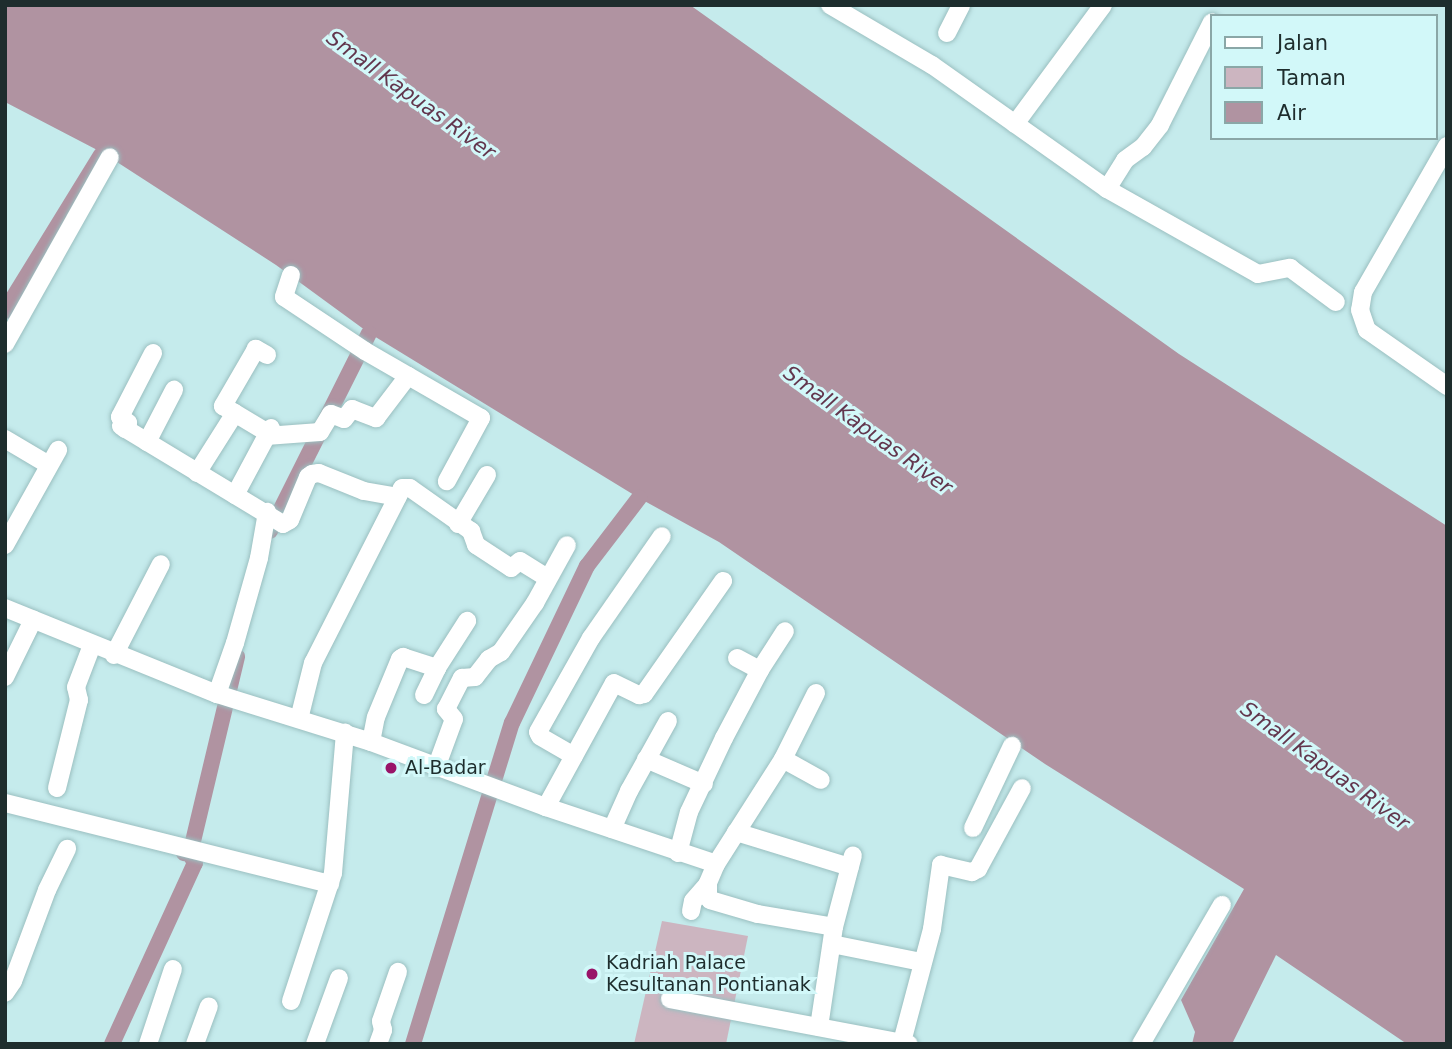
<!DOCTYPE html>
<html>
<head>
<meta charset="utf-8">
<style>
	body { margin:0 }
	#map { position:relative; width:1452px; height:1049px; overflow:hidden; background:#c5ebec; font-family:"DejaVu Sans",sans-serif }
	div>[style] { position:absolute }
	.green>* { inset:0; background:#ccb5c0 }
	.water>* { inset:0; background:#b093a1 }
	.canal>* { height:16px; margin:-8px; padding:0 8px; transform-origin:8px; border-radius:8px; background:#b093a1 }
	.roads { filter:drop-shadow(0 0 2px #9abfc0) drop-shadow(0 0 2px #9abfc0) }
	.minor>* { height:18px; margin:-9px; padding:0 9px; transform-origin:9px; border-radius:9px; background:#fff }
	.dots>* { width:19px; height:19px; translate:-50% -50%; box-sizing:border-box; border:4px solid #d2f8f9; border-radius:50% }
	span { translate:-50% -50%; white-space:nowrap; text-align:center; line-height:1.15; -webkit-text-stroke:6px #d2f8f9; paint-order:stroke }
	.poi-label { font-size:19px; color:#1e2d2d }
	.left { translate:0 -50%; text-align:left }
	.water-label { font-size:21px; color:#62364d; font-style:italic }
	.frame { position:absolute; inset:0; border:7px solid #1e2d2d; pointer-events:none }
	.legend { position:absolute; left:1210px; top:14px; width:228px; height:126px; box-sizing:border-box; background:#d2f8f9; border:2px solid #8aa7a7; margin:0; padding:9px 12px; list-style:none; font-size:21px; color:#1e2d2d }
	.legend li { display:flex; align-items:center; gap:14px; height:35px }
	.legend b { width:35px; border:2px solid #8aa7a7 }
</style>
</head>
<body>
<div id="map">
	<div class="green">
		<i style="clip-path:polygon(662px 921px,748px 936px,726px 1044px,634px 1044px)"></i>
	</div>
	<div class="water">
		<i style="clip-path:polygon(5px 5px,690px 5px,1179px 354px,1447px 526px,1447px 1044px,1407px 1044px,1276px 955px,1232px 1044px,1192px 1044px,1195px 1032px,1181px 1000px,1244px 889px,1045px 764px,719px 542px,639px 498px,369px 333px,276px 265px,103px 153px,5px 102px)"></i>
	</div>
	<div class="canal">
		<i style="left:5px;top:311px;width:183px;rotate:-58.4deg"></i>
		<i style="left:270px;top:531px;width:221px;rotate:-63.4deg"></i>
		<i style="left:184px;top:853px;width:6px;rotate:9deg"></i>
		<i style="left:190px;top:854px;width:203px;rotate:-76.6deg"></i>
		<i style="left:112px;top:1044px;width:199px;rotate:-65.4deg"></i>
		<i style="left:195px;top:863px;width:10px;rotate:-119deg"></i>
		<i style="left:413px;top:1044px;width:336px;rotate:-72.9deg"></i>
		<i style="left:512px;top:723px;width:174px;rotate:-64.5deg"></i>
		<i style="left:587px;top:566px;width:86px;rotate:-52.6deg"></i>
	</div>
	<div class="roads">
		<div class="minor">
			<i style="left:830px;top:5px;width:118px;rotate:30.5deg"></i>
			<i style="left:932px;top:65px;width:214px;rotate:35.3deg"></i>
			<i style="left:1107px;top:189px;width:173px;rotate:29.4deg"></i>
			<i style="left:1258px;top:274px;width:33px;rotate:-11deg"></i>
			<i style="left:1290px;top:268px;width:57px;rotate:36.5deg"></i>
			<i style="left:947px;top:33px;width:31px;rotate:-63deg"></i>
			<i style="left:1015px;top:124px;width:148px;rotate:-53.5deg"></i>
			<i style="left:1447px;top:146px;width:168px;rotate:119.9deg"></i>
			<i style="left:1363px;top:292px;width:18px;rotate:99deg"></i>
			<i style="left:1360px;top:310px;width:21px;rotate:71deg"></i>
			<i style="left:1367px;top:330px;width:98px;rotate:35deg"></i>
			<i style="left:1107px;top:189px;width:34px;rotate:-58deg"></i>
			<i style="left:1125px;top:160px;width:22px;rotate:-36deg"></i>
			<i style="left:1143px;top:147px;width:28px;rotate:-52deg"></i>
			<i style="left:1160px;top:125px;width:115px;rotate:-63.2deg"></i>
			<i style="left:291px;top:275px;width:23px;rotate:108deg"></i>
			<i style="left:284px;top:297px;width:97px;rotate:33.7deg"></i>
			<i style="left:365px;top:351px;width:134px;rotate:30deg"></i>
			<i style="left:481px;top:418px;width:72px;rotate:118.4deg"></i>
			<i style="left:5px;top:344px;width:214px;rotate:-60.7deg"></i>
			<i style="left:267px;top:355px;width:13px;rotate:-151deg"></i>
			<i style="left:256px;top:349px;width:66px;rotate:120.1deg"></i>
			<i style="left:223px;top:406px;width:52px;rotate:31deg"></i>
			<i style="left:121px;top:426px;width:189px;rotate:31.2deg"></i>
			<i style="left:283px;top:524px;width:8px;rotate:-30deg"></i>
			<i style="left:290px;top:520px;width:47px;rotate:-67.3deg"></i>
			<i style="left:308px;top:477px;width:5px;rotate:-37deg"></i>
			<i style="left:312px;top:474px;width:7px;rotate:-8deg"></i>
			<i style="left:319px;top:473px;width:48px;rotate:21.8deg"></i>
			<i style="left:364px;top:491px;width:34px;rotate:10deg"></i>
			<i style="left:125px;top:429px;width:7px;rotate:-63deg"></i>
			<i style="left:128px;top:423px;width:10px;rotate:-143deg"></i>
			<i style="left:120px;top:417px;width:72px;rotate:-62.7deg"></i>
			<i style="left:266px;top:436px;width:54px;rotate:-4.2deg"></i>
			<i style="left:320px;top:432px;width:21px;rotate:-59deg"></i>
			<i style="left:331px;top:414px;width:14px;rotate:21deg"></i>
			<i style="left:344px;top:419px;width:13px;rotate:-51deg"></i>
			<i style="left:352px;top:409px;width:26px;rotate:21deg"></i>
			<i style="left:376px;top:418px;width:53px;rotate:-52.7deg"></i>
			<i style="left:5px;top:439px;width:51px;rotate:30.6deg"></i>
			<i style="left:147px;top:442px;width:59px;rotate:-62.6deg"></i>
			<i style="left:197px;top:473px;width:71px;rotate:-57.7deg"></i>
			<i style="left:235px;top:495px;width:76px;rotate:-61.8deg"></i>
			<i style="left:458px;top:524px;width:57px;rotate:-59.4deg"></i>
			<i style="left:5px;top:545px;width:109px;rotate:-60.8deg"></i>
			<i style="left:5px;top:608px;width:229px;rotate:22.1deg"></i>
			<i style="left:217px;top:694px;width:161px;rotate:17.3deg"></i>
			<i style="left:371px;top:742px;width:187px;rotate:20.4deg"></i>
			<i style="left:546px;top:807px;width:179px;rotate:18.5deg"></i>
			<i style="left:114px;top:655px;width:102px;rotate:-62.7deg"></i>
			<i style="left:737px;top:658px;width:26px;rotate:28deg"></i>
			<i style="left:5px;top:677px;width:64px;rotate:-63.8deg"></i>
			<i style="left:816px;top:693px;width:74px;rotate:116.6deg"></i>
			<i style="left:783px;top:759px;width:125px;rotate:122.5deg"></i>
			<i style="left:716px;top:864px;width:21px;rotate:113deg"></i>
			<i style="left:708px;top:883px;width:13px;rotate:90deg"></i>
			<i style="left:708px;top:896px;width:4px;rotate:63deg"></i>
			<i style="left:710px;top:900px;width:50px;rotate:16.3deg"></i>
			<i style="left:758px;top:914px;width:77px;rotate:9.7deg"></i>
			<i style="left:217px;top:694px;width:54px;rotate:-70.6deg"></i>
			<i style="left:235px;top:643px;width:88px;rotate:-74.2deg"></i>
			<i style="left:259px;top:558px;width:47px;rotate:-80.1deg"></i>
			<i style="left:424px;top:695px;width:30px;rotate:-64deg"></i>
			<i style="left:437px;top:668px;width:56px;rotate:-57.4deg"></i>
			<i style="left:299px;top:719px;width:58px;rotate:-76deg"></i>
			<i style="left:313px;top:663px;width:196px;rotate:-63deg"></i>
			<i style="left:402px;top:488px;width:8px"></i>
			<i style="left:410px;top:488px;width:75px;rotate:35.2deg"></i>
			<i style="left:471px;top:531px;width:15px;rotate:70deg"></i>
			<i style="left:476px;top:545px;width:42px;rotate:33.3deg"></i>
			<i style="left:511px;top:568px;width:11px;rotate:-38deg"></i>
			<i style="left:520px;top:561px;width:32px;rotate:32deg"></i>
			<i style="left:371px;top:742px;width:25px;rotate:-79deg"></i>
			<i style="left:376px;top:717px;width:63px;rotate:-67.5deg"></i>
			<i style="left:400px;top:659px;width:4px;rotate:-34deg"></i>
			<i style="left:403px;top:657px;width:36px;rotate:18deg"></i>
			<i style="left:574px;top:756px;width:39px;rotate:-150deg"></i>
			<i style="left:540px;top:736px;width:4px;rotate:-117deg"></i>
			<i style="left:538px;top:732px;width:108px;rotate:-60.6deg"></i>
			<i style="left:591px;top:638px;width:124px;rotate:-55.2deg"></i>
			<i style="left:646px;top:759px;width:63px;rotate:23.3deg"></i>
			<i style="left:783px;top:759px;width:43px;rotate:28.9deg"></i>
			<i style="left:436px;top:768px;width:52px;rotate:-69.8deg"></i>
			<i style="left:454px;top:719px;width:13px;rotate:-129deg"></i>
			<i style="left:446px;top:709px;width:35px;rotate:-63deg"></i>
			<i style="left:462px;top:678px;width:13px;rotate:-4deg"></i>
			<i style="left:475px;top:677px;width:23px;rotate:-52deg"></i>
			<i style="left:489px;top:659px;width:14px;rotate:-30deg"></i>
			<i style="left:501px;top:652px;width:60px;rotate:-55.2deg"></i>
			<i style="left:535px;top:603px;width:66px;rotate:-61.1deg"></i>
			<i style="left:57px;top:788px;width:91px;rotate:-76deg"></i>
			<i style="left:79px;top:700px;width:13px;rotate:-103deg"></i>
			<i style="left:76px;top:687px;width:45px;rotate:-69.1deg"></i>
			<i style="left:5px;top:803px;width:335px;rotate:14deg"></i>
			<i style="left:546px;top:807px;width:141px;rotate:-61.3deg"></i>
			<i style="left:614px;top:683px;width:28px;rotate:26deg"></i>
			<i style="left:639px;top:695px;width:5px;rotate:-11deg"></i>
			<i style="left:644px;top:694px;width:138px;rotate:-55deg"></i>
			<i style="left:973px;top:828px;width:91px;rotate:-64.6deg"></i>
			<i style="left:612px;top:829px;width:42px;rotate:-65.9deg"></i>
			<i style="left:629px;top:791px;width:80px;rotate:-60.9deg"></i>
			<i style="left:736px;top:832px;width:119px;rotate:17.1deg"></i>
			<i style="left:678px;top:853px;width:42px;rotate:-75deg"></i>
			<i style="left:689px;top:812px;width:82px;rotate:-64.7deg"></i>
			<i style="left:724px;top:738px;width:77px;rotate:-62.1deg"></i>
			<i style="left:760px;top:670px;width:46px;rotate:-57.3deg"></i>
			<i style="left:691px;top:911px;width:10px;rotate:-79deg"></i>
			<i style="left:693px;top:901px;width:23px;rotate:-49deg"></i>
			<i style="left:832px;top:944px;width:91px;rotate:11.4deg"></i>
			<i style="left:5px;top:993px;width:14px;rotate:-56deg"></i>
			<i style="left:13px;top:981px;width:97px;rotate:-69.5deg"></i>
			<i style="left:47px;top:890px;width:46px;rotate:-64deg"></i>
			<i style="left:670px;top:999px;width:243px;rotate:10.7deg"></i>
			<i style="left:291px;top:1001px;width:135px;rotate:-71.8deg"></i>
			<i style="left:333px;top:873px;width:141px;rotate:-85.1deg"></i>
			<i style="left:819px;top:1027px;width:101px;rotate:-81.5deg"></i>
			<i style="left:834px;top:927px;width:74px;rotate:-75.2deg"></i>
			<i style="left:902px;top:1042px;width:117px;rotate:-75.1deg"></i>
			<i style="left:932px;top:929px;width:65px;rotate:-82deg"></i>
			<i style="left:941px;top:865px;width:32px;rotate:13deg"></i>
			<i style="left:972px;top:872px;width:7px;rotate:-27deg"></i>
			<i style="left:978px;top:869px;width:92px;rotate:-61.5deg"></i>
			<i style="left:148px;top:1044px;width:79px;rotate:-71.6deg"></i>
			<i style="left:195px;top:1044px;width:40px;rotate:-69.8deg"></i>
			<i style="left:315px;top:1044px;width:70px;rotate:-70deg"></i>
			<i style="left:378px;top:1044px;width:15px;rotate:-70deg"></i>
			<i style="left:383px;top:1030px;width:9px;rotate:-103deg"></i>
			<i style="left:381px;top:1021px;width:52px;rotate:-70.9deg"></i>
			<i style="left:1141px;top:1044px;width:161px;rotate:-59.8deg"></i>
		</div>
	</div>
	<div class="dots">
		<i style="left:391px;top:768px;background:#991468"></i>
		<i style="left:592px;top:974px;background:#991468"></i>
	</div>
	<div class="poi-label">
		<span class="left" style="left:405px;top:768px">Al-Badar</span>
		<span class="left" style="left:606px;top:974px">Kadriah Palace<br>Kesultanan Pontianak</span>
	</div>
	<div class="water-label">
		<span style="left:411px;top:95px;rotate:36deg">Small Kapuas River</span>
		<span style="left:868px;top:430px;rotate:36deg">Small Kapuas River</span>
		<span style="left:1325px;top:766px;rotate:36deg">Small Kapuas River</span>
	</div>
	<div class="frame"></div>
	<ul class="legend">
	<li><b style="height:9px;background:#fff"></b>Jalan</li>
	<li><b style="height:19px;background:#ccb5c0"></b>Taman</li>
	<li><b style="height:19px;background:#b093a1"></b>Air</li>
	</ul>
</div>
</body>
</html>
